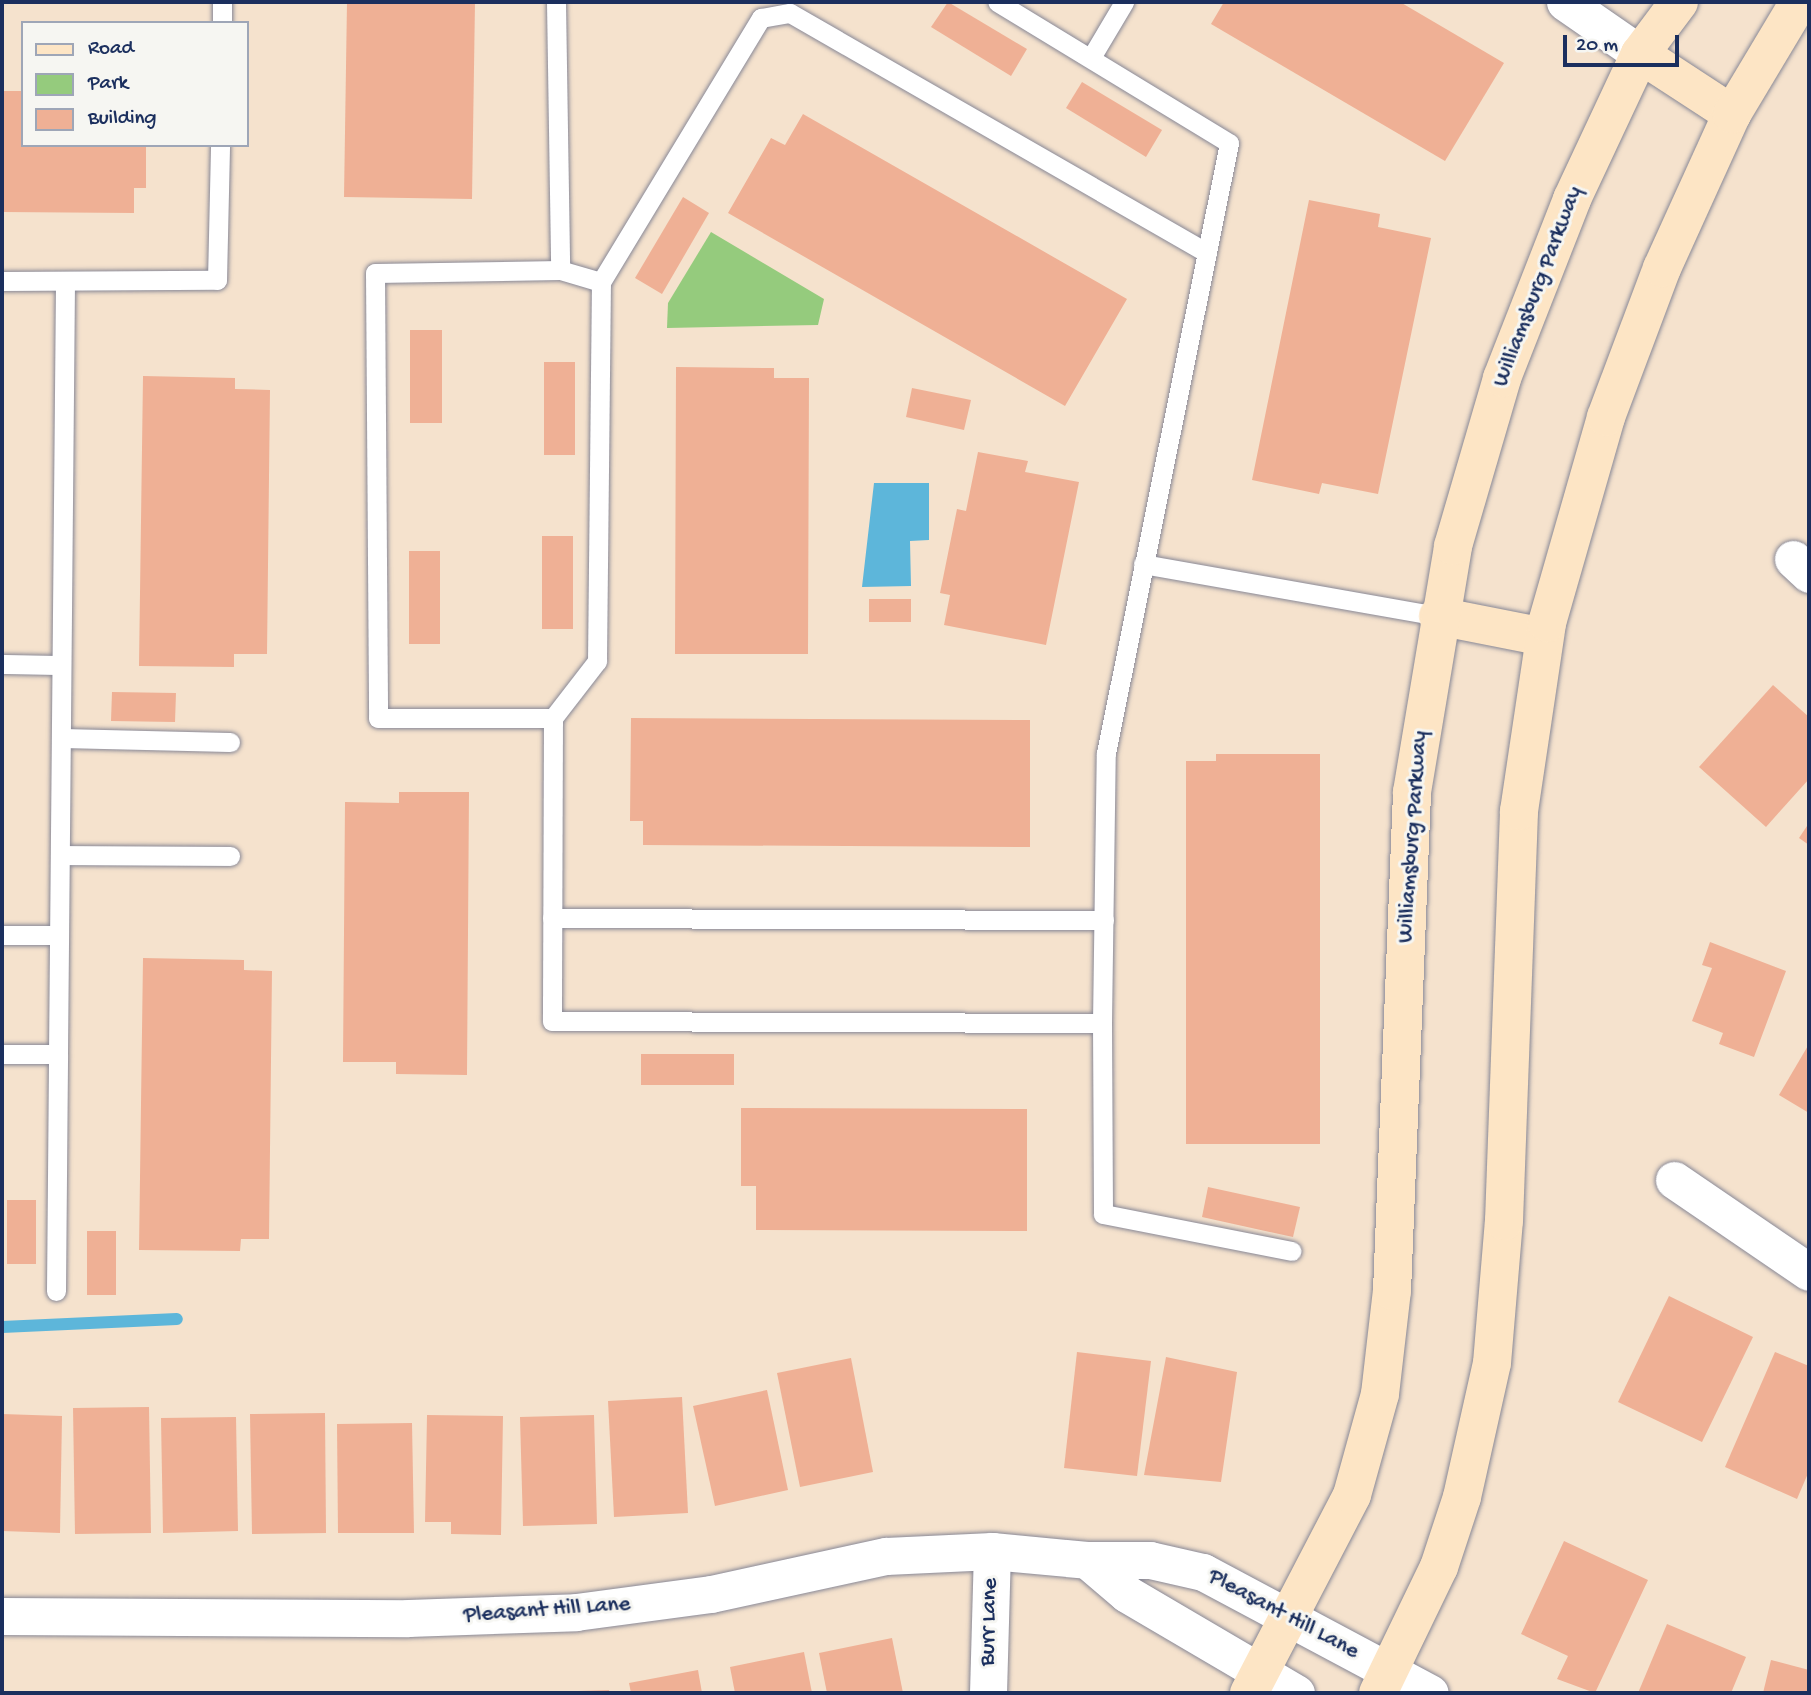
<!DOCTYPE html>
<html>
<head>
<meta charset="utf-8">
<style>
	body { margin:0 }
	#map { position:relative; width:1811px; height:1695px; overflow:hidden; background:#f5e2cd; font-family:"Gochi Hand",sans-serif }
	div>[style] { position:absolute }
	.green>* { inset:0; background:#95cb7d }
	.water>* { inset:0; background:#5db6da }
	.stream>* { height:12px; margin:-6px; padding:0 6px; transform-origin:6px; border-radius:6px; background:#5db6da }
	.building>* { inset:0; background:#efb095 }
	.roads { filter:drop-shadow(0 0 2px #888896) drop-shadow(0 0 2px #888896) }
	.lane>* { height:19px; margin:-9.5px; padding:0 9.5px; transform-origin:9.5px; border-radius:9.5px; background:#fff }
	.street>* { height:37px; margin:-18.5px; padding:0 18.5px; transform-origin:18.5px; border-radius:18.5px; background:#fff }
	.secondary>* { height:38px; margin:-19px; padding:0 19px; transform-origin:19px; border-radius:19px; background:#fde5c5 }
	span { translate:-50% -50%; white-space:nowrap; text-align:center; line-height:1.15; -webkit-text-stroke:6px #f6f6f2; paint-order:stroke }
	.street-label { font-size:23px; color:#1b2f5e }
	.frame { position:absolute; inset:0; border:4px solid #1b2f5e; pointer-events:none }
	.legend { position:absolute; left:21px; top:21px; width:228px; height:126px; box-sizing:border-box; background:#f6f6f2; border:2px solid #9ea6b7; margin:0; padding:9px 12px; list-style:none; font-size:21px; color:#1b2f5e }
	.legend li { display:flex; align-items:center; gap:14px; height:35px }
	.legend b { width:35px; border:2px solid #9ea6b7 }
	.scale { position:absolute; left:1563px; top:35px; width:116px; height:32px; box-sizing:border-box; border:4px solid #1b2f5e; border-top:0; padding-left:9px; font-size:21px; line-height:24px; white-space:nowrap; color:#1b2f5e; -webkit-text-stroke:5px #f6f6f2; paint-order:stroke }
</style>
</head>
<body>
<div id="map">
	<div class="green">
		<i style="clip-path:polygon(711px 232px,824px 299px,818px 325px,667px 328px,668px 303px)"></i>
	</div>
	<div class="water">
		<i style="clip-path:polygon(874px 483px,929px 483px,929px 540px,910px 541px,911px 586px,862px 587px)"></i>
	</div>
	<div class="stream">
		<i style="left:2px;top:1327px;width:175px;rotate:-2.6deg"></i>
	</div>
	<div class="building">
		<i style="clip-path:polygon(347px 2px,475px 2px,472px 199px,344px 197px)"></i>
		<i style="clip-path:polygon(948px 2px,1027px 49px,1011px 76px,931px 27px)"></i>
		<i style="clip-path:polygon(1224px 2px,1400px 2px,1504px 63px,1445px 161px,1211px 24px)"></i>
		<i style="clip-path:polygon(1082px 82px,1162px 130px,1146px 157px,1066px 108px)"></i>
		<i style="clip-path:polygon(2px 91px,23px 91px,23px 145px,146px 145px,146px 188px,134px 188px,134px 213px,2px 212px)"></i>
		<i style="clip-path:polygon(803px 114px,1127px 299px,1065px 406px,728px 213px,771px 138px,785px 145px)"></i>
		<i style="clip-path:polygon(683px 197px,709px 213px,662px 294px,635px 278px)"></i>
		<i style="clip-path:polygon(1309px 200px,1380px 214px,1378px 227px,1431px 238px,1378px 494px,1322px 483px,1319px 494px,1252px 480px)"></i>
		<i style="clip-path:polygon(410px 330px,442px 330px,442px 423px,410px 423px)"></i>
		<i style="clip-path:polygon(544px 362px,575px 362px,575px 455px,544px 455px)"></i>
		<i style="clip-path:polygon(676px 367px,774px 368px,774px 378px,809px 378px,808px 654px,675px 654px)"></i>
		<i style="clip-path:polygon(143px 376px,235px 378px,235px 389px,270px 390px,267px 654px,234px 654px,234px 667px,139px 666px)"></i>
		<i style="clip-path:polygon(912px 388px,971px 400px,964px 430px,906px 417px)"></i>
		<i style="clip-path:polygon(978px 452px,1028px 461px,1025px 472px,1079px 482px,1046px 645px,944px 625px,950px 595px,940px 593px,957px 509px,966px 511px)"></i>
		<i style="clip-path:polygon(542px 536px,573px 536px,573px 629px,542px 629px)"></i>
		<i style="clip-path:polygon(409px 551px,440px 551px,440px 644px,409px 644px)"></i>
		<i style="clip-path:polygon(869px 599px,911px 599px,911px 622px,869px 622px)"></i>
		<i style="clip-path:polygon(1773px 685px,1809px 717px,1809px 779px,1766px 827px,1699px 767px)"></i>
		<i style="clip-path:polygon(112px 692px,176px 693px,175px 722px,111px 721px)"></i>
		<i style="clip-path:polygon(631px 718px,1030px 720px,1030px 847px,643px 845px,643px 821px,630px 821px)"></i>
		<i style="clip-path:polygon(1216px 754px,1320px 754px,1320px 1144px,1186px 1144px,1186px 761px,1216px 761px)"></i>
		<i style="clip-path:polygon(399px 792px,469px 792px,467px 1075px,396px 1074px,396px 1062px,343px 1062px,345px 802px,399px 803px)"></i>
		<i style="clip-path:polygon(1809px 823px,1809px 845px,1799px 838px)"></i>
		<i style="clip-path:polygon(1710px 942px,1786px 971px,1754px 1057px,1719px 1044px,1723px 1033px,1692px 1021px,1712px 968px,1702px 965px)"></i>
		<i style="clip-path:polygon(143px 958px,244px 960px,244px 970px,272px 971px,269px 1239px,241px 1239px,240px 1251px,139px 1250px)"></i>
		<i style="clip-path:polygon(1809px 1044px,1809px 1113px,1779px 1095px)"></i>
		<i style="clip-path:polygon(641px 1054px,734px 1054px,734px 1085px,641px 1085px)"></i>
		<i style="clip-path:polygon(741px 1108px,1027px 1109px,1027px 1231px,756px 1230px,756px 1186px,741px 1186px)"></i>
		<i style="clip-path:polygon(1208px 1187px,1300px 1207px,1293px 1237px,1202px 1217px)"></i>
		<i style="clip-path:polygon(7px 1200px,36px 1200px,36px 1264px,7px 1264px)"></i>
		<i style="clip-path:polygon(87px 1231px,116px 1231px,116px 1295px,87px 1295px)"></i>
		<i style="clip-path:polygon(1669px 1296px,1753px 1337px,1702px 1442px,1618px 1402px)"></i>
		<i style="clip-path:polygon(1077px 1352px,1151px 1361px,1137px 1476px,1064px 1468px)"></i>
		<i style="clip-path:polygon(1775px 1352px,1809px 1366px,1809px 1471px,1797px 1499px,1725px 1467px)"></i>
		<i style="clip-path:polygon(1166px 1357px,1237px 1372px,1221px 1482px,1144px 1475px)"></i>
		<i style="clip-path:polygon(851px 1358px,873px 1472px,800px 1487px,777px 1373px)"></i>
		<i style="clip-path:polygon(767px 1390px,788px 1490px,715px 1506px,693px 1406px)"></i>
		<i style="clip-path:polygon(682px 1397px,688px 1513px,614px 1517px,608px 1401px)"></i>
		<i style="clip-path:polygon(149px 1407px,151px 1533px,75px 1534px,73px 1408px)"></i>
		<i style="clip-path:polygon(325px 1413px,326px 1533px,252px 1534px,250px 1414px)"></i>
		<i style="clip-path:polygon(2px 1414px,62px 1416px,60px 1533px,2px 1531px)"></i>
		<i style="clip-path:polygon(427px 1415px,503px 1416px,501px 1535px,451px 1534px,451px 1522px,425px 1522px)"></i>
		<i style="clip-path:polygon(594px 1415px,597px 1524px,523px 1526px,520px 1417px)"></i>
		<i style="clip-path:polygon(236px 1417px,238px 1531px,163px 1533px,161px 1418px)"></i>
		<i style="clip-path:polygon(412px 1423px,414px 1533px,338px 1533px,337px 1424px)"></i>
		<i style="clip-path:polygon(1564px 1541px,1648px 1580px,1595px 1693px,1557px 1679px,1568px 1656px,1521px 1634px)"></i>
		<i style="clip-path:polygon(1667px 1624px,1746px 1657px,1731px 1693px,1638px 1693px)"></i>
		<i style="clip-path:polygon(892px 1638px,903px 1693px,827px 1693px,819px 1653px)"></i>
		<i style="clip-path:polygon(804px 1652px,812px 1693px,735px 1693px,730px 1667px)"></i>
		<i style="clip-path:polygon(1771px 1660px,1809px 1670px,1809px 1693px,1763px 1693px)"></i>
		<i style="clip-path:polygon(698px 1670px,702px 1693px,631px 1693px,629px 1683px)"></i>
		<i style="clip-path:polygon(609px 1690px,610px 1693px,578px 1693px,578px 1691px)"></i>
	</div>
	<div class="roads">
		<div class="lane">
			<i style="left:556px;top:2px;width:268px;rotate:89.1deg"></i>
			<i style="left:560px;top:270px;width:185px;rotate:179.1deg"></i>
			<i style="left:375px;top:273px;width:445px;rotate:89.6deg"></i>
			<i style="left:378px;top:718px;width:175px"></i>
			<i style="left:553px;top:718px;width:303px;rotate:90.2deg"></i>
			<i style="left:552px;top:1021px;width:550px;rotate:0.21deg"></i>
			<i style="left:1102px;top:1023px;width:270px;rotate:-89.2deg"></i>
			<i style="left:1106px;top:753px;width:622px;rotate:-78.6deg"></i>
			<i style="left:1229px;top:143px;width:271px;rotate:-148.7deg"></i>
			<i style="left:222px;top:23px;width:21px;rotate:-90deg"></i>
			<i style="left:1092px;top:56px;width:63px;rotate:-59.3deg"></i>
			<i style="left:560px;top:270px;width:43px;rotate:16.3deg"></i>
			<i style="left:601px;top:282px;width:309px;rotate:-58.8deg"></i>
			<i style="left:761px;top:18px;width:29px;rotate:-10deg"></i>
			<i style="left:790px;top:13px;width:481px;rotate:29.9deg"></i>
			<i style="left:2px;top:281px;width:215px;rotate:-0.3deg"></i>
			<i style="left:217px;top:280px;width:135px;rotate:-88.7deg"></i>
			<i style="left:1143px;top:564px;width:300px;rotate:10deg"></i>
			<i style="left:2px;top:664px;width:59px;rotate:1deg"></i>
			<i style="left:553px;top:718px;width:72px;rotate:-52.3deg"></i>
			<i style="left:597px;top:661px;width:379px;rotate:-89.4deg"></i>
			<i style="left:61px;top:738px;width:169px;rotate:1.4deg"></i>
			<i style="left:60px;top:855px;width:170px;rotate:0.3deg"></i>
			<i style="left:552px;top:918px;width:552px;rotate:0.21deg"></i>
			<i style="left:2px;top:935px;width:57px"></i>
			<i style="left:1102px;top:1023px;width:191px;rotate:89.7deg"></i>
			<i style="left:1103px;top:1214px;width:192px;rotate:11.1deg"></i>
			<i style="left:2px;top:1054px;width:56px"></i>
			<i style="left:58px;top:1054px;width:773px;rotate:-89.48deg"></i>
			<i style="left:56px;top:1291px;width:237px;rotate:-89.5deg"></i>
		</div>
		<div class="street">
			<i style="left:1565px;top:2px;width:91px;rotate:34.7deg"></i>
			<i style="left:1793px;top:559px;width:22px;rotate:43deg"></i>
			<i style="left:1674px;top:1180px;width:163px;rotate:34.3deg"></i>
			<i style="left:1087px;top:1560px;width:52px;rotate:40.4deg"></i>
			<i style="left:1127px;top:1594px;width:196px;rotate:30.4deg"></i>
			<i style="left:2px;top:1616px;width:406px;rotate:0.3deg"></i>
			<i style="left:408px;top:1618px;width:168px;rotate:-2deg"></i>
			<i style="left:576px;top:1612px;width:136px;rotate:-7.6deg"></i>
			<i style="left:711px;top:1594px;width:179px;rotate:-12.3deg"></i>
			<i style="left:886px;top:1556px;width:106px;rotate:-2.7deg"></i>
			<i style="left:992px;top:1551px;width:95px;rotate:5.4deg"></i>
			<i style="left:1087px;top:1560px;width:63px"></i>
			<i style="left:1150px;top:1560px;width:54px;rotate:12.8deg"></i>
			<i style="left:1203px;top:1572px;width:257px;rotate:28.1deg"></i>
			<i style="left:988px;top:1693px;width:142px;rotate:-88.4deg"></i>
		</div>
		<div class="secondary">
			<i style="left:1640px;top:54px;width:110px;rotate:33.1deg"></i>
			<i style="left:1438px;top:616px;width:108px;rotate:11.2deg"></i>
			<i style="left:1249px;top:1693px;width:223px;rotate:-62.5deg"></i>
			<i style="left:1352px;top:1495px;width:105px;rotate:-74.5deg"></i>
			<i style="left:1380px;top:1394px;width:104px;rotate:-83.4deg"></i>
			<i style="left:1392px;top:1291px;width:499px;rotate:-87.7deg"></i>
			<i style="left:1412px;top:792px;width:249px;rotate:-80.5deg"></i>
			<i style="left:1453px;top:546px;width:175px;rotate:-73.7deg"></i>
			<i style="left:1502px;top:378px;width:192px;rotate:-68.6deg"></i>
			<i style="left:1572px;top:199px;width:160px;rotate:-64.9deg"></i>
			<i style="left:1640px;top:54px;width:65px;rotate:-53.1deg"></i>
			<i style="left:1378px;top:1693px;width:140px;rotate:-64.2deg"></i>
			<i style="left:1439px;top:1567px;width:74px;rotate:-71.8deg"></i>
			<i style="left:1462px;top:1497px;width:137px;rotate:-77.4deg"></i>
			<i style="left:1492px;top:1363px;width:143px;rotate:-85.2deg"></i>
			<i style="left:1504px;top:1221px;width:410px;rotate:-87.9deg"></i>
			<i style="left:1519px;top:811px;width:190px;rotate:-81.5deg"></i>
			<i style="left:1547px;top:623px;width:214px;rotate:-74deg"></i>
			<i style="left:1606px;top:417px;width:159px;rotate:-69.4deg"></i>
			<i style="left:1662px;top:268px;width:169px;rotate:-65.6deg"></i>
			<i style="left:1732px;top:114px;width:131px;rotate:-59.1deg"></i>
		</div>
	</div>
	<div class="street-label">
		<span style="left:1539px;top:287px;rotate:-69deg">Williamsburg Parkway</span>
		<span style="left:1414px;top:837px;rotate:-86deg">Williamsburg Parkway</span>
		<span style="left:547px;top:1611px;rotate:-4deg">Pleasant Hill Lane</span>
		<span style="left:1283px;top:1615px;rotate:28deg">Pleasant Hill Lane</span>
		<span style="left:990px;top:1622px;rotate:-88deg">Burr Lane</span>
	</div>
	<div class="frame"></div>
	<ul class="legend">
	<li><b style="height:9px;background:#fde5c5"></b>Road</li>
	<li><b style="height:19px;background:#95cb7d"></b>Park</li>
	<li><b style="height:19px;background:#efb095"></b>Building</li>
	</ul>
	<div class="scale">20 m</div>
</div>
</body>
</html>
